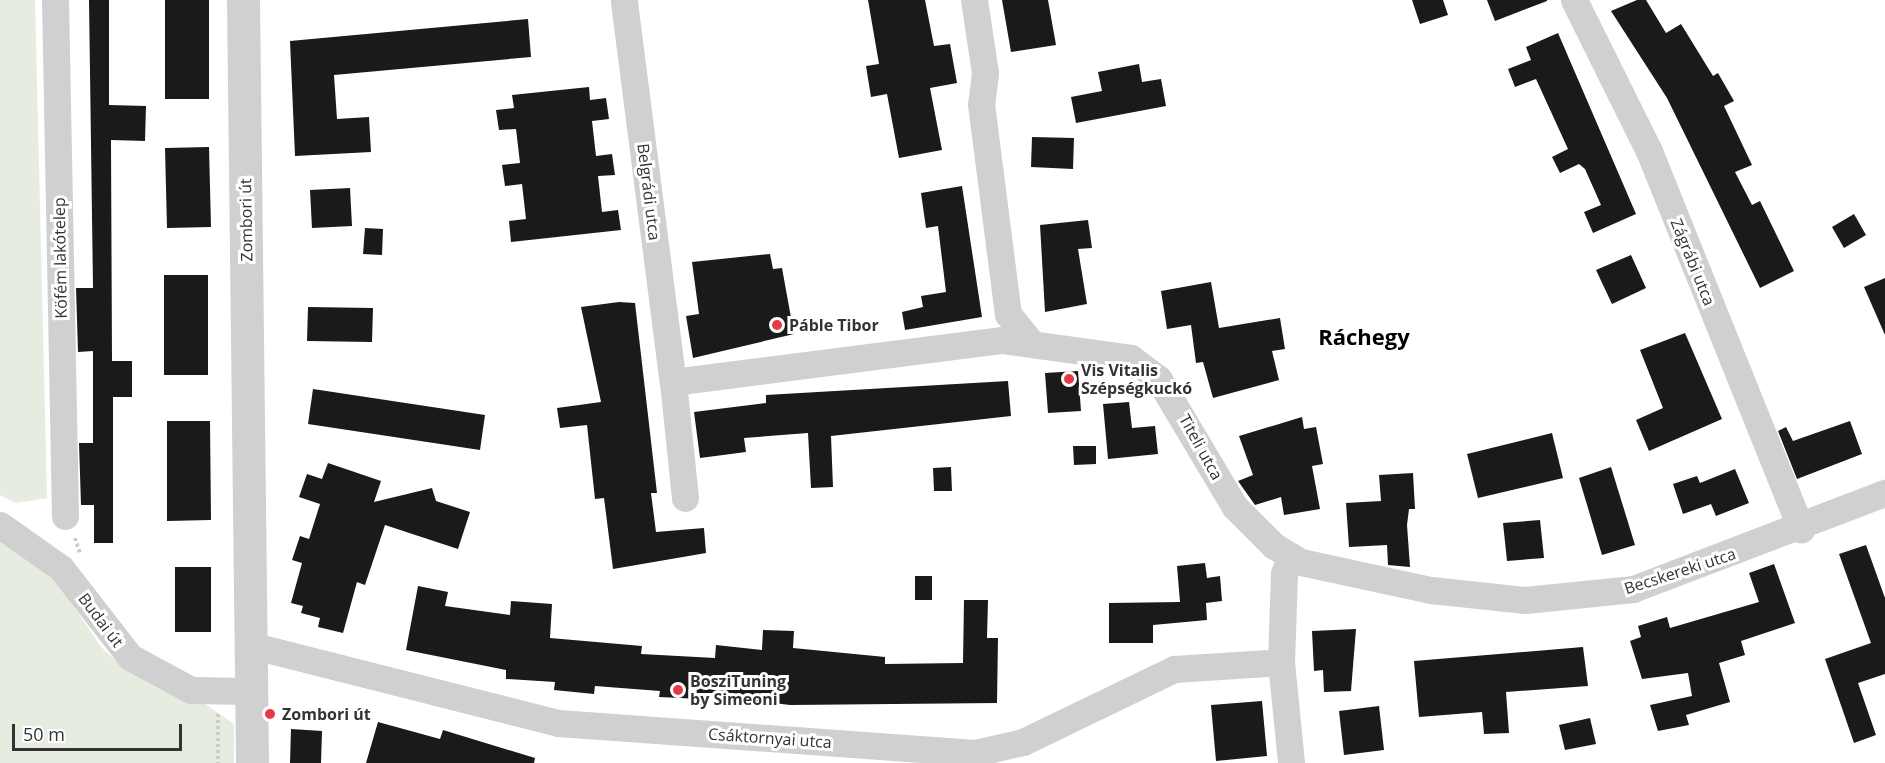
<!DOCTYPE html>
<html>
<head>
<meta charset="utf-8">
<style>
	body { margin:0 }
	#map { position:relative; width:1885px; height:763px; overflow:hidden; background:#fff; font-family:"Open Sans",sans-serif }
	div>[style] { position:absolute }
	.green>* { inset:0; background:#e6ecdf }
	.building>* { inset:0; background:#1a1a1a }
	.path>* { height:4px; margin-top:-2px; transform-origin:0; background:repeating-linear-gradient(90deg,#cdcdcd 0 3px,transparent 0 6px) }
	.minor>* { height:27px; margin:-13.5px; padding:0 13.5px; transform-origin:13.5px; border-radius:13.5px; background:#d0d0d0 }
	.tertiary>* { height:33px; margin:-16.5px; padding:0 16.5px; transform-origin:16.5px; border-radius:16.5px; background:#d0d0d0 }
	.dots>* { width:16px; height:16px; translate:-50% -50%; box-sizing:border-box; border:3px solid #fff; border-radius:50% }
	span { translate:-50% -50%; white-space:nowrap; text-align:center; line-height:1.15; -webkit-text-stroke:6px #fff; paint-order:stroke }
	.street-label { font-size:16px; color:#333 }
	.poi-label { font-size:16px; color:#333; font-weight:700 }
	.left { translate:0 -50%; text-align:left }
	.district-label { font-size:22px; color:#000; font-weight:700 }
	.scale { position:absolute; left:12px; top:724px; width:170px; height:27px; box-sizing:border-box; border:3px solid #333; border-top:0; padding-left:8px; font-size:18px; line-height:21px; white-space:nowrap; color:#333; -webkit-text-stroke:4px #fff; paint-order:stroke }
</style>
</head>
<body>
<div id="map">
	<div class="green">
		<i style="clip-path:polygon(0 0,35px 0,47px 498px,16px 503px,0 495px)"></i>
		<i style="clip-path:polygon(0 538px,42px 559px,101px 647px,123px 667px,198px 699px,234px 724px,234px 763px,0 763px)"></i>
	</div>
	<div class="building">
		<i style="clip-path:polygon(89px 0,109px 0,109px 105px,146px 106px,145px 141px,111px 140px,112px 361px,132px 361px,132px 397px,113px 397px,113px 543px,94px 543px,94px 505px,81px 505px,79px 443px,93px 443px,93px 351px,78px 352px,76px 288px,93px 288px)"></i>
		<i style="clip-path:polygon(165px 0,209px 0,209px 99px,165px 99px)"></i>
		<i style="clip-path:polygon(868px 0,925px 0,934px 46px,950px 44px,957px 83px,930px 88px,942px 150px,899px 158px,887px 94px,871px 97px,866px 66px,879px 64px)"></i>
		<i style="clip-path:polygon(1002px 0,1048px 0,1056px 45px,1011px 52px)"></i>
		<i style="clip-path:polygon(1412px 0,1443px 0,1448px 15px,1420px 24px)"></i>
		<i style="clip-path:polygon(1487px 0,1547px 0,1547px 1px,1495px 21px)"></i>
		<i style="clip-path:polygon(1637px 0,1646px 0,1666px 33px,1681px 24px,1713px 76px,1718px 73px,1734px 101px,1724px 106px,1752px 165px,1735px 172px,1752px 205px,1760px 201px,1794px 271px,1760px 288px,1667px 98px,1611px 11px)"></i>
		<i style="clip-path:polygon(528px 19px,531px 57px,334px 75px,337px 119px,369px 117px,371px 152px,295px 156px,290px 41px)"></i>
		<i style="clip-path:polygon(1558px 33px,1636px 214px,1593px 233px,1584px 212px,1601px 205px,1585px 169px,1579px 164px,1560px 173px,1552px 157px,1568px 149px,1536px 79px,1515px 87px,1508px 69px,1531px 60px,1526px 47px)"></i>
		<i style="clip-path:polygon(1139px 64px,1142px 82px,1161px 79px,1166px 106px,1076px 123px,1071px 97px,1102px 91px,1098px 72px)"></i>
		<i style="clip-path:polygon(589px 87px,590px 100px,606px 98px,609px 119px,592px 121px,596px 156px,612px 154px,615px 175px,598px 176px,602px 212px,618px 210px,621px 230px,511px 242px,509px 221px,526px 219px,522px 184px,505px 186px,502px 165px,520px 163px,516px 129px,499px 130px,496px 110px,514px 108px,512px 95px)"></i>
		<i style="clip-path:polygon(1032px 137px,1074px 138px,1073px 169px,1031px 167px)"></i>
		<i style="clip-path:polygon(209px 147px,211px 227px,167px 228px,165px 148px)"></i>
		<i style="clip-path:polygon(962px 186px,982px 317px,905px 330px,902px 312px,923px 307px,921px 296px,946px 292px,938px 226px,926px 228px,921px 193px)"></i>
		<i style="clip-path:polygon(350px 188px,352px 226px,312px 228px,310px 190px)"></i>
		<i style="clip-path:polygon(1854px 214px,1866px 235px,1844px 248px,1832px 227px)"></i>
		<i style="clip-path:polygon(1088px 220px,1092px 248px,1078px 249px,1087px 304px,1045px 312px,1040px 225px)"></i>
		<i style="clip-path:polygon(365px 228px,383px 229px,382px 255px,363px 254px)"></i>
		<i style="clip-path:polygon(770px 254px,773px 269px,782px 268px,794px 334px,693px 358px,686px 316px,699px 314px,692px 262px)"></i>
		<i style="clip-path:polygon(1631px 255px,1646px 288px,1612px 304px,1596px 270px)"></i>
		<i style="clip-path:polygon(164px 275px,208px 275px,208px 375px,164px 375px)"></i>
		<i style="clip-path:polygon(1885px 278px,1885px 335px,1864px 287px)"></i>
		<i style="clip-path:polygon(1211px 282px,1219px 328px,1280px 318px,1285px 349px,1272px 351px,1279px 380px,1213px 398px,1203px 362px,1196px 363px,1191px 325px,1167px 329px,1161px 291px)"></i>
		<i style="clip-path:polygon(619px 302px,635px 303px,657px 493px,651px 493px,656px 532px,704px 528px,706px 553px,613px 569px,604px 498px,595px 499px,587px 425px,560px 428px,557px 408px,601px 402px,581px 307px)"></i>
		<i style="clip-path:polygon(308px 307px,373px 308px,372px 342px,307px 341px)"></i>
		<i style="clip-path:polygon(1685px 333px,1722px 419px,1649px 451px,1636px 420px,1663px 408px,1640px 350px)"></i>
		<i style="clip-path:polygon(1078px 371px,1081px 411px,1048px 413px,1045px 373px)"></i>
		<i style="clip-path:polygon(1008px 381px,1011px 416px,831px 436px,833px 487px,811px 488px,808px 433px,744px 438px,746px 452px,700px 458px,694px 412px,766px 403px,766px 395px)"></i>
		<i style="clip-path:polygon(313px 389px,485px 415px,480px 450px,308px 424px)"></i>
		<i style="clip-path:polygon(1129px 402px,1132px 428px,1155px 426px,1158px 454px,1108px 459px,1103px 404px)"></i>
		<i style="clip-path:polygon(1302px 417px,1304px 429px,1316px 427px,1323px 464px,1312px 466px,1320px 509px,1284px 515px,1281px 497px,1255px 505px,1238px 481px,1253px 475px,1239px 436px)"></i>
		<i style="clip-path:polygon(167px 421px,210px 421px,211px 520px,167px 521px)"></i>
		<i style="clip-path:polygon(1850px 421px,1862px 454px,1797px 479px,1778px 431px,1786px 427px,1793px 441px)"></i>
		<i style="clip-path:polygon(1552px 433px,1563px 478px,1478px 498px,1467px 454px)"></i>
		<i style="clip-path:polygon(1073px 446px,1096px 446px,1096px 464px,1074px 465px)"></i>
		<i style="clip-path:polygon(328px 463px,381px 481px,374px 502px,432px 488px,436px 501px,470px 512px,458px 549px,385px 525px,365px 585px,357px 582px,343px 633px,318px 627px,320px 618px,301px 613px,303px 606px,291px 603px,302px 563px,292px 560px,300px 536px,309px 539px,320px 504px,299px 497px,307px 474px,322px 479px)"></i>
		<i style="clip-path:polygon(951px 467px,952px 491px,934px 491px,933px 468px)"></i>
		<i style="clip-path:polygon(1611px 467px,1635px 545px,1602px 555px,1579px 478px)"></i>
		<i style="clip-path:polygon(1735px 469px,1749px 503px,1716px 516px,1711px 504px,1683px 514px,1673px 484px,1697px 476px,1700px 483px)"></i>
		<i style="clip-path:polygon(1413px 473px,1415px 509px,1409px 509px,1407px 525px,1410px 567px,1388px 565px,1387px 545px,1349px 547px,1346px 503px,1381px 501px,1379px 475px)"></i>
		<i style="clip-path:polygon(1540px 520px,1544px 558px,1507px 561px,1503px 523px)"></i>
		<i style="clip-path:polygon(1866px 545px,1885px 598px,1885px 674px,1858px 683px,1876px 735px,1854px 743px,1825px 659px,1871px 643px,1839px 554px)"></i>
		<i style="clip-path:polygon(1205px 563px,1207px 578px,1220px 576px,1222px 601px,1206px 603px,1207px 620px,1153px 625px,1153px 643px,1109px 643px,1109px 603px,1180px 602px,1177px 566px)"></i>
		<i style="clip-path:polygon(1774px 564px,1795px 623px,1741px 641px,1745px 655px,1719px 663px,1730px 702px,1686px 715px,1689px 725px,1658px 731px,1650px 705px,1692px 696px,1688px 673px,1642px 679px,1630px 641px,1641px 637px,1638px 626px,1667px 617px,1670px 628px,1759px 602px,1749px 573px)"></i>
		<i style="clip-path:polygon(175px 567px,211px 567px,211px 632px,175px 632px)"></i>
		<i style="clip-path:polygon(915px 576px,932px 576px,932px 600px,915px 600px)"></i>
		<i style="clip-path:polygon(418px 586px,448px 592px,445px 606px,510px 615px,511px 601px,552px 604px,550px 638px,642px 646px,641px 654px,715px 658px,716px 645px,762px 650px,763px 630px,794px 631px,793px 648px,885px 657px,885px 664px,963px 663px,964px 600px,988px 600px,987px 638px,998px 638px,997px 703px,790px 705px,701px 694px,701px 699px,659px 697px,660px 691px,595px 686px,594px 694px,554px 690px,555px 682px,506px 679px,506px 670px,406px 650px)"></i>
		<i style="clip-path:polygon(1356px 629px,1351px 691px,1324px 692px,1323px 670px,1314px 671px,1312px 631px)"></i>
		<i style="clip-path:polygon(1583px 647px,1588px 686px,1506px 692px,1509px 733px,1484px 734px,1482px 712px,1419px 717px,1414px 661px)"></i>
		<i style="clip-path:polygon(1262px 701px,1267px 756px,1216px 761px,1211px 705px)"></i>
		<i style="clip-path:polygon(1379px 706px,1384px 750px,1344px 755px,1339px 711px)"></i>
		<i style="clip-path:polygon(1590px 718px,1596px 744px,1565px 750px,1559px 725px)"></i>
		<i style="clip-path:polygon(378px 722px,440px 739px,443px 730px,535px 758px,534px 763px,366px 763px)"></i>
		<i style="clip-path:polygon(291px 729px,322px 731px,321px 763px,290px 763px)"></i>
	</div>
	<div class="path">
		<i style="left:75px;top:538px;width:16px;rotate:72deg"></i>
		<i style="left:218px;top:714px;width:49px;rotate:90deg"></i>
	</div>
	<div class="minor">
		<i style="left:55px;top:0;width:516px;rotate:88.89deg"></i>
		<i style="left:974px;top:0;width:74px;rotate:81.4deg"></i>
		<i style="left:985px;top:73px;width:31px;rotate:97deg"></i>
		<i style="left:981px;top:104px;width:212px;rotate:82.7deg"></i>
		<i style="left:1008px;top:314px;width:35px;rotate:51deg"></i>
		<i style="left:1574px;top:0;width:169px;rotate:63.6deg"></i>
		<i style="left:1649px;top:151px;width:408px;rotate:68.1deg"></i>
		<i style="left:624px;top:2px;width:383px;rotate:82.7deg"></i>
		<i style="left:685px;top:498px;width:117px;rotate:-95.9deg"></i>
		<i style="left:673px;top:382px;width:332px;rotate:-7.3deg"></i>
		<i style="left:1002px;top:340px;width:130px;rotate:7.9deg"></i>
		<i style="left:1131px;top:358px;width:34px;rotate:37deg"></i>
		<i style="left:1158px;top:378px;width:150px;rotate:59.2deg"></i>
		<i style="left:1235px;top:507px;width:55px;rotate:45deg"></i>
		<i style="left:1274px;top:546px;width:31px;rotate:31deg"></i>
		<i style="left:1301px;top:562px;width:133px;rotate:12.2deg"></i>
		<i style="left:1431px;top:590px;width:95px;rotate:6.1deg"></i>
		<i style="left:1525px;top:600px;width:109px;rotate:-5.8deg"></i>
		<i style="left:1633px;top:589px;width:270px;rotate:-20.9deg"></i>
		<i style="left:0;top:525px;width:75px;rotate:35.2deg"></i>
		<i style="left:61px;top:568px;width:113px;rotate:52.2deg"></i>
		<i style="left:130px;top:657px;width:69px;rotate:28.4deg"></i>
		<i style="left:191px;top:690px;width:60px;rotate:1deg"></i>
		<i style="left:1291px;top:556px;width:18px;rotate:112deg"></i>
		<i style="left:1284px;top:573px;width:89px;rotate:91.9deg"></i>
		<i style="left:1281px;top:662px;width:101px;rotate:84.3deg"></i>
		<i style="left:250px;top:645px;width:318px;rotate:14.2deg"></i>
		<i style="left:558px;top:723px;width:418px;rotate:4.1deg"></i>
		<i style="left:975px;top:753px;width:49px;rotate:-12.9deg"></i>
		<i style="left:1023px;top:742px;width:168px;rotate:-25.8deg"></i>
		<i style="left:1174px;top:669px;width:107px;rotate:-3.7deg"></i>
	</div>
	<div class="tertiary">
		<i style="left:243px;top:0;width:763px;rotate:89.32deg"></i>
	</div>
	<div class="dots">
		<i style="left:777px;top:325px;background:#e63946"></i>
		<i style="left:1069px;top:379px;background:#e63946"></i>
		<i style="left:678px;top:690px;background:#e63946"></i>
		<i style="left:270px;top:714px;background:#e63946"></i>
	</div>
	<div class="street-label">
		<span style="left:649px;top:192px;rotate:83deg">Belgrádi utca</span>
		<span style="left:246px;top:220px;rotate:-91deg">Zombori út</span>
		<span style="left:60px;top:258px;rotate:-91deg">Köfém lakótelep</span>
		<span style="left:1693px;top:262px;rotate:68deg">Zágrábi utca</span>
		<span style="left:1201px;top:447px;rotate:61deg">Titeli utca</span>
		<span style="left:1680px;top:571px;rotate:-18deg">Becskereki utca</span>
		<span style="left:101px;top:620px;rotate:53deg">Budai út</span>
		<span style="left:770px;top:738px;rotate:4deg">Csáktornyai utca</span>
	</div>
	<div class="poi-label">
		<span class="left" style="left:789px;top:325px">Páble Tibor</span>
		<span class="left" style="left:1081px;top:379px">Vis Vitalis<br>Szépségkuckó</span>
		<span class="left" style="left:690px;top:690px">BosziTuning<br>by Simeoni</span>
		<span class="left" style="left:282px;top:714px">Zombori út</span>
	</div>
	<div class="district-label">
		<span style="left:1364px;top:337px">Ráchegy</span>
	</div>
	<div class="scale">50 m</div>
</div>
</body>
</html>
